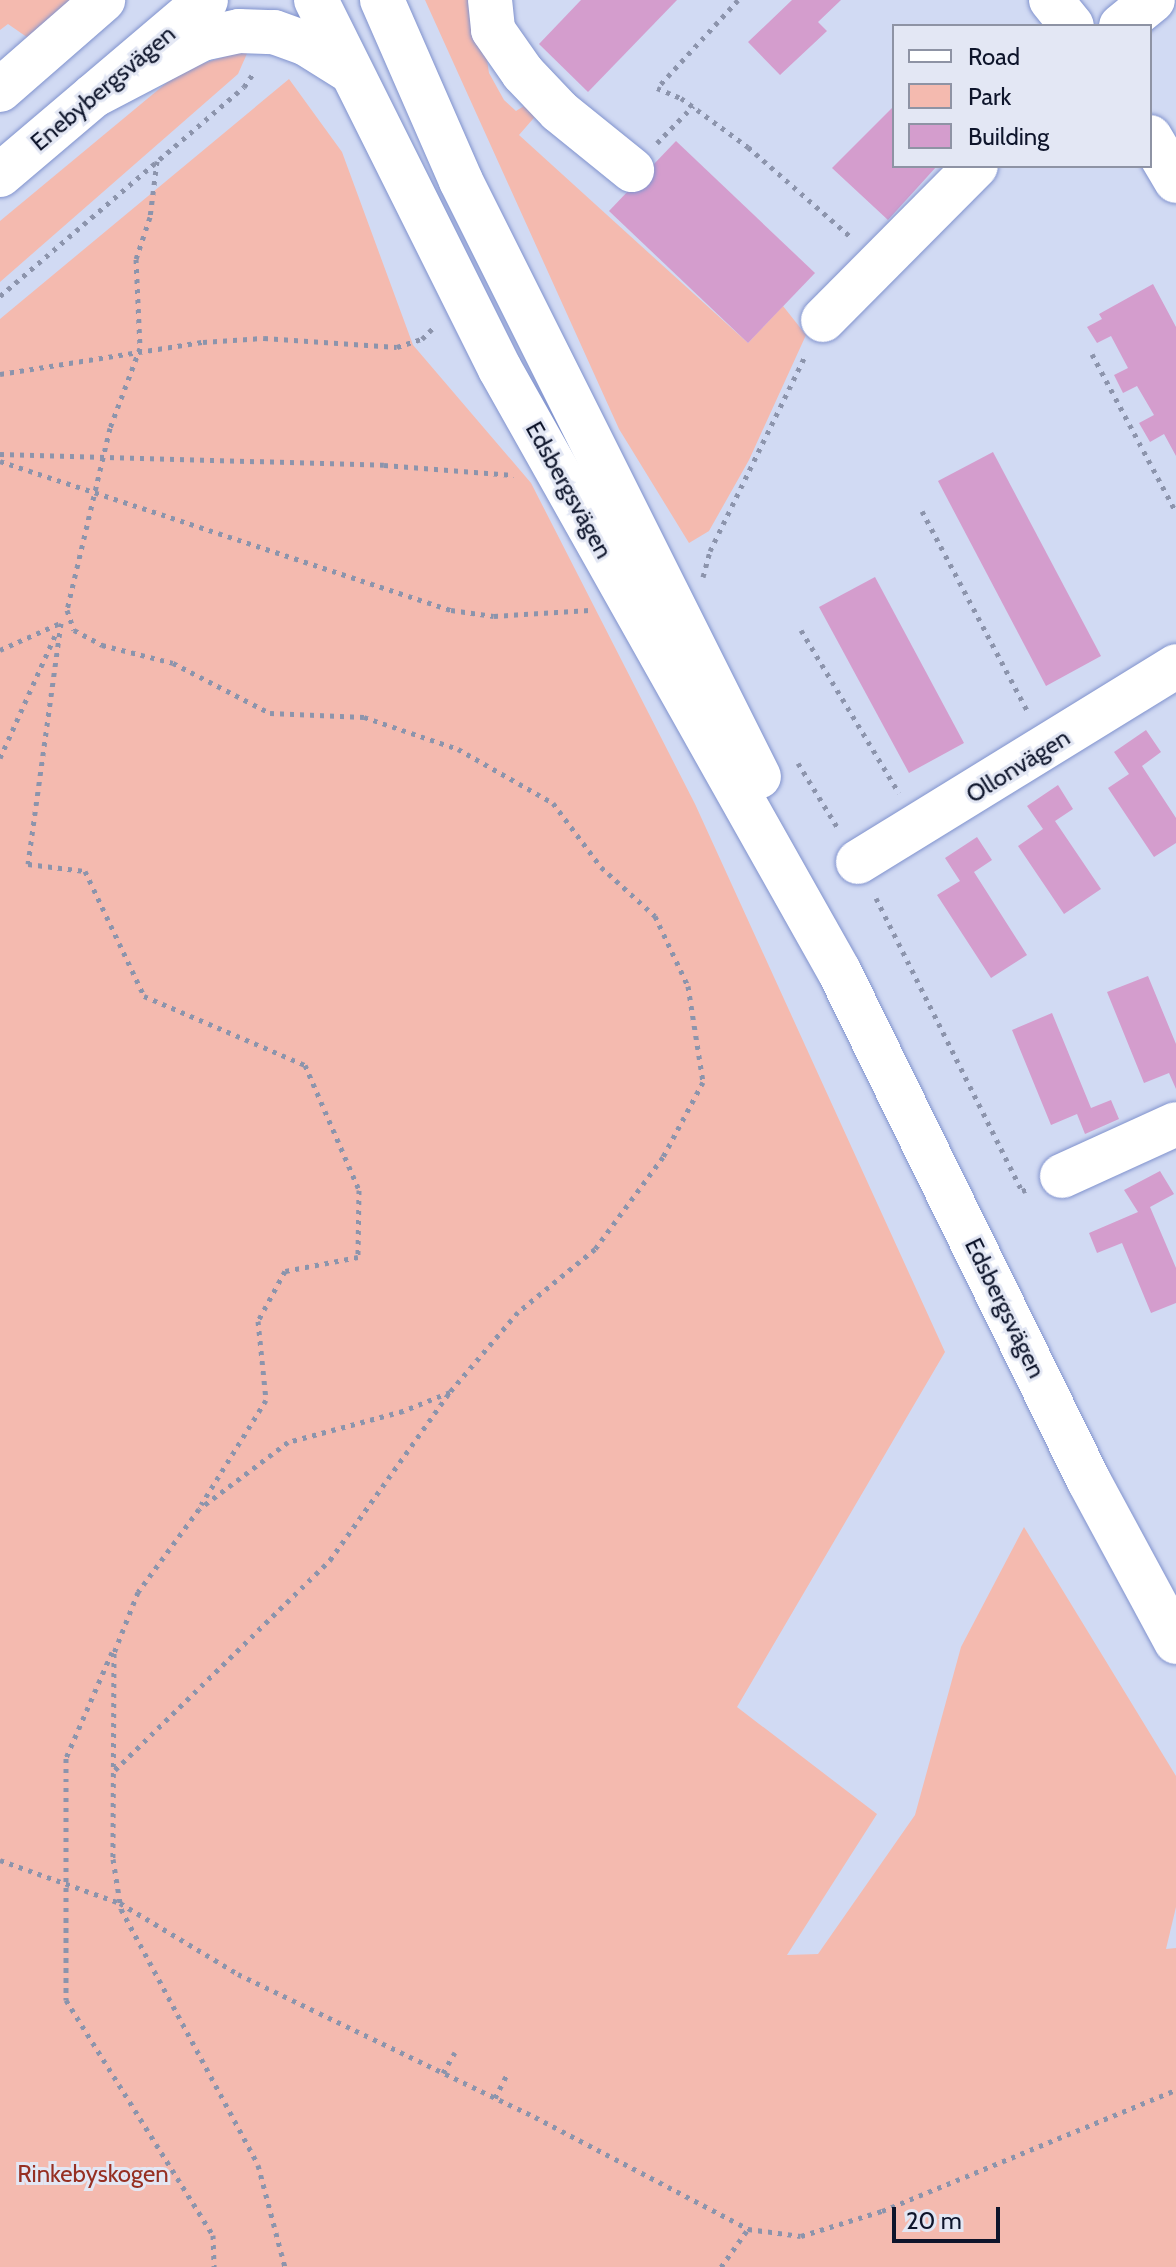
<!DOCTYPE html>
<html>
<head>
<meta charset="utf-8">
<style>
	body { margin:0 }
	#map { position:relative; width:1176px; height:2267px; overflow:hidden; background:#d1daf3; font-family:Cabin,sans-serif }
	div>[style] { position:absolute }
	.green>* { inset:0; background:#f4baaf }
	.building>* { inset:0; background:#d49dcd }
	.path>* { height:5px; margin-top:-2.5px; transform-origin:0; background:repeating-linear-gradient(90deg,#8c94ac 0 4px,transparent 0 10px) }
	.roads { filter:drop-shadow(0 0 2px #8092cd) drop-shadow(0 0 2px #8092cd) }
	.minor>* { height:44px; margin:-22px; padding:0 22px; transform-origin:22px; border-radius:22px; background:#fff }
	.major>* { height:44px; margin:-22px; padding:0 22px; transform-origin:22px; border-radius:22px; background:#fff }
	span { translate:-50% -50%; white-space:nowrap; text-align:center; line-height:1.15; -webkit-text-stroke:6px #e3e7f4; paint-order:stroke }
	.street-label { font-size:24px; color:#0e152b }
	.park-label { font-size:24px; color:#962f22 }
	.legend { position:absolute; left:892px; top:24px; width:260px; height:144px; box-sizing:border-box; background:#e3e7f4; border:2px solid #8e93a4; margin:0; padding:10px 14px; list-style:none; font-size:24px; color:#0e152b }
	.legend li { display:flex; align-items:center; gap:16px; height:40px }
	.legend b { width:40px; border:2px solid #8e93a4 }
	.scale { position:absolute; left:892px; top:2207px; width:108px; height:36px; box-sizing:border-box; border:4px solid #0e152b; border-top:0; padding-left:10px; font-size:24px; line-height:28px; white-space:nowrap; color:#0e152b; -webkit-text-stroke:6px #e3e7f4; paint-order:stroke }
</style>
</head>
<body>
<div id="map">
	<div class="green">
		<i style="clip-path:polygon(0 0,84px 0,34px 42px,8px 24px,0 30px)"></i>
		<i style="clip-path:polygon(425px 0,478px 0,489px 73px,504px 100px,516px 111px,530px 102px,539px 112px,519px 135px,748px 343px,783px 306px,806px 335px,749px 460px,709px 531px,689px 543px,619px 429px)"></i>
		<i style="clip-path:polygon(249px 49px,238px 74px,0 282px,0 221px,182px 70px)"></i>
		<i style="clip-path:polygon(289px 79px,342px 152px,413px 345px,531px 483px,695px 804px,945px 1352px,737px 1707px,877px 1814px,787px 1955px,818px 1954px,915px 1815px,961px 1647px,1024px 1527px,1176px 1776px,1176px 1907px,1166px 1949px,1176px 1948px,1176px 2267px,0 2267px,0 319px)"></i>
	</div>
	<div class="building">
		<i style="clip-path:polygon(581px 0,677px 0,588px 92px,539px 44px)"></i>
		<i style="clip-path:polygon(792px 0,841px 0,818px 22px,827px 31px,780px 75px,748px 42px)"></i>
		<i style="clip-path:polygon(894px 106px,894px 166px,937px 166px,888px 220px,832px 168px)"></i>
		<i style="clip-path:polygon(676px 141px,815px 273px,748px 343px,609px 211px)"></i>
		<i style="clip-path:polygon(1153px 284px,1176px 327px,1176px 456px,1164px 434px,1150px 442px,1139px 423px,1154px 415px,1137px 386px,1123px 393px,1114px 375px,1128px 368px,1111px 336px,1097px 343px,1087px 327px,1102px 319px,1099px 314px)"></i>
		<i style="clip-path:polygon(993px 452px,1101px 656px,1046px 686px,938px 481px)"></i>
		<i style="clip-path:polygon(875px 577px,964px 743px,909px 773px,819px 607px)"></i>
		<i style="clip-path:polygon(1146px 730px,1161px 752px,1142px 766px,1176px 818px,1176px 843px,1154px 857px,1108px 788px,1129px 774px,1114px 752px)"></i>
		<i style="clip-path:polygon(1058px 785px,1073px 809px,1055px 821px,1101px 889px,1064px 914px,1018px 846px,1043px 829px,1027px 806px)"></i>
		<i style="clip-path:polygon(977px 837px,992px 860px,974px 872px,1027px 955px,991px 978px,937px 895px,960px 881px,945px 858px)"></i>
		<i style="clip-path:polygon(1148px 976px,1176px 1044px,1176px 1089px,1169px 1073px,1144px 1083px,1107px 992px)"></i>
		<i style="clip-path:polygon(1052px 1013px,1091px 1108px,1111px 1100px,1119px 1119px,1085px 1134px,1077px 1114px,1051px 1125px,1012px 1030px)"></i>
		<i style="clip-path:polygon(1160px 1171px,1174px 1194px,1150px 1207px,1176px 1268px,1176px 1303px,1151px 1313px,1122px 1243px,1097px 1253px,1089px 1233px,1138px 1212px,1124px 1190px)"></i>
	</div>
	<div class="path">
		<i style="left:738px;top:0;width:120px;rotate:132.6deg"></i>
		<i style="left:657px;top:88px;width:26px;rotate:23deg"></i>
		<i style="left:681px;top:98px;width:83px;rotate:36.2deg"></i>
		<i style="left:748px;top:147px;width:138px;rotate:41.2deg"></i>
		<i style="left:657px;top:143px;width:52px;rotate:-45.8deg"></i>
		<i style="left:157px;top:161px;width:56px;rotate:97.1deg"></i>
		<i style="left:150px;top:217px;width:44px;rotate:108.4deg"></i>
		<i style="left:136px;top:259px;width:89px;rotate:87.4deg"></i>
		<i style="left:140px;top:348px;width:85px;rotate:110.6deg"></i>
		<i style="left:110px;top:428px;width:187px;rotate:103.3deg"></i>
		<i style="left:67px;top:610px;width:21px;rotate:71deg"></i>
		<i style="left:74px;top:630px;width:32px;rotate:28deg"></i>
		<i style="left:102px;top:645px;width:73px;rotate:14.2deg"></i>
		<i style="left:173px;top:663px;width:109px;rotate:27.3deg"></i>
		<i style="left:270px;top:713px;width:94px;rotate:2.4deg"></i>
		<i style="left:364px;top:717px;width:99px;rotate:18.8deg"></i>
		<i style="left:458px;top:749px;width:109px;rotate:29.6deg"></i>
		<i style="left:553px;top:803px;width:80px;rotate:53.1deg"></i>
		<i style="left:601px;top:867px;width:73px;rotate:42.2deg"></i>
		<i style="left:655px;top:916px;width:77px;rotate:64.8deg"></i>
		<i style="left:688px;top:986px;width:97px;rotate:81.1deg"></i>
		<i style="left:703px;top:1082px;width:85px;rotate:118.1deg"></i>
		<i style="left:663px;top:1157px;width:114px;rotate:126.5deg"></i>
		<i style="left:595px;top:1249px;width:99px;rotate:140.7deg"></i>
		<i style="left:518px;top:1312px;width:105px;rotate:130.4deg"></i>
		<i style="left:450px;top:1392px;width:51px;rotate:158deg"></i>
		<i style="left:403px;top:1411px;width:119px;rotate:164.9deg"></i>
		<i style="left:288px;top:1442px;width:111px;rotate:143deg"></i>
		<i style="left:199px;top:1509px;width:103px;rotate:126.3deg"></i>
		<i style="left:138px;top:1592px;width:66px;rotate:111.5deg"></i>
		<i style="left:114px;top:1653px;width:206px;rotate:90.3deg"></i>
		<i style="left:113px;top:1859px;width:51px;rotate:80.9deg"></i>
		<i style="left:121px;top:1909px;width:290px;rotate:61.8deg"></i>
		<i style="left:258px;top:2165px;width:106px;rotate:75.2deg"></i>
		<i style="left:0;top:296px;width:321px;rotate:-40.6deg"></i>
		<i style="left:244px;top:87px;width:18px;rotate:-56deg"></i>
		<i style="left:1092px;top:354px;width:179px;rotate:62deg"></i>
		<i style="left:0;top:374px;width:206px;rotate:-9deg"></i>
		<i style="left:203px;top:342px;width:61px;rotate:-3.8deg"></i>
		<i style="left:264px;top:338px;width:133px;rotate:3.9deg"></i>
		<i style="left:397px;top:347px;width:26px;rotate:-18deg"></i>
		<i style="left:422px;top:339px;width:17px;rotate:-45deg"></i>
		<i style="left:0;top:454px;width:384px;rotate:1.6deg"></i>
		<i style="left:384px;top:465px;width:130px;rotate:4.4deg"></i>
		<i style="left:0;top:461px;width:475px;rotate:18.3deg"></i>
		<i style="left:451px;top:610px;width:43px;rotate:7.9deg"></i>
		<i style="left:494px;top:616px;width:96px;rotate:-3.6deg"></i>
		<i style="left:922px;top:511px;width:227px;rotate:62.2deg"></i>
		<i style="left:703px;top:577px;width:27px;rotate:-75deg"></i>
		<i style="left:710px;top:551px;width:219px;rotate:-64deg"></i>
		<i style="left:61px;top:623px;width:243px;rotate:97.8deg"></i>
		<i style="left:28px;top:864px;width:57px;rotate:7deg"></i>
		<i style="left:85px;top:871px;width:138px;rotate:64.7deg"></i>
		<i style="left:144px;top:996px;width:175px;rotate:23.2deg"></i>
		<i style="left:305px;top:1065px;width:136px;rotate:66.6deg"></i>
		<i style="left:359px;top:1190px;width:67px;rotate:90.9deg"></i>
		<i style="left:358px;top:1257px;width:74px;rotate:169.1deg"></i>
		<i style="left:285px;top:1271px;width:57px;rotate:118.4deg"></i>
		<i style="left:258px;top:1321px;width:79px;rotate:84.2deg"></i>
		<i style="left:266px;top:1400px;width:123px;rotate:121.8deg"></i>
		<i style="left:801px;top:630px;width:190px;rotate:59deg"></i>
		<i style="left:0;top:650px;width:66px;rotate:-24.2deg"></i>
		<i style="left:0;top:758px;width:139px;rotate:-65.8deg"></i>
		<i style="left:798px;top:763px;width:79px;rotate:58.5deg"></i>
		<i style="left:876px;top:898px;width:327px;rotate:63.5deg"></i>
		<i style="left:1022px;top:1191px;width:6px;rotate:-18deg"></i>
		<i style="left:112px;top:1652px;width:116px;rotate:113.5deg"></i>
		<i style="left:66px;top:1758px;width:242px;rotate:90deg"></i>
		<i style="left:66px;top:2000px;width:277px;rotate:58deg"></i>
		<i style="left:213px;top:2235px;width:32px;rotate:88deg"></i>
		<i style="left:115px;top:1770px;width:301px;rotate:-44.3deg"></i>
		<i style="left:330px;top:1560px;width:205px;rotate:-54.5deg"></i>
		<i style="left:0;top:1860px;width:127px;rotate:19.7deg"></i>
		<i style="left:120px;top:1903px;width:138px;rotate:31deg"></i>
		<i style="left:238px;top:1974px;width:330px;rotate:25.7deg"></i>
		<i style="left:535px;top:2117px;width:241px;rotate:27.7deg"></i>
		<i style="left:748px;top:2229px;width:53px;rotate:7.5deg"></i>
		<i style="left:801px;top:2236px;width:85px;rotate:-17.2deg"></i>
		<i style="left:882px;top:2211px;width:318px;rotate:-22.4deg"></i>
		<i style="left:443px;top:2073px;width:24px;rotate:-60deg"></i>
		<i style="left:495px;top:2098px;width:25px;rotate:-63deg"></i>
		<i style="left:721px;top:2267px;width:47px;rotate:-54.6deg"></i>
	</div>
	<div class="roads">
		<div class="minor">
			<i style="left:490px;top:0;width:30px;rotate:84deg"></i>
			<i style="left:493px;top:30px;width:52px;rotate:55.1deg"></i>
			<i style="left:523px;top:73px;width:52px;rotate:46.5deg"></i>
			<i style="left:559px;top:111px;width:94px;rotate:38.9deg"></i>
			<i style="left:1051px;top:0;width:33px;rotate:51deg"></i>
			<i style="left:1121px;top:26px;width:41px;rotate:-39.1deg"></i>
			<i style="left:1150px;top:137px;width:51px;rotate:59.4deg"></i>
			<i style="left:823px;top:320px;width:217px;rotate:-45.2deg"></i>
			<i style="left:858px;top:862px;width:374px;rotate:-31.6deg"></i>
			<i style="left:1062px;top:1176px;width:125px;rotate:-24.5deg"></i>
		</div>
		<div class="major">
			<i style="left:316px;top:0;width:412px;rotate:63.5deg"></i>
			<i style="left:500px;top:369px;width:691px;rotate:60.62deg"></i>
			<i style="left:839px;top:971px;width:568px;rotate:63.89deg"></i>
			<i style="left:1089px;top:1481px;width:183px;rotate:61.6deg"></i>
			<i style="left:382px;top:0;width:197px;rotate:66.4deg"></i>
			<i style="left:461px;top:181px;width:666px;rotate:63.43deg"></i>
			<i style="left:0;top:90px;width:137px;rotate:-41.1deg"></i>
			<i style="left:93px;top:96px;width:123px;rotate:-27.6deg"></i>
			<i style="left:202px;top:39px;width:38px;rotate:-12deg"></i>
			<i style="left:239px;top:31px;width:35px;rotate:2deg"></i>
			<i style="left:274px;top:32px;width:33px;rotate:20deg"></i>
			<i style="left:305px;top:43px;width:51px;rotate:32.1deg"></i>
			<i style="left:0;top:175px;width:270px;rotate:-40.3deg"></i>
		</div>
	</div>
	<div class="street-label">
		<span style="left:103px;top:88px;rotate:-40deg">Enebybergsvägen</span>
		<span style="left:569px;top:490px;rotate:61deg">Edsbergsvägen</span>
		<span style="left:1018px;top:766px;rotate:-32deg">Ollonvägen</span>
		<span style="left:1005px;top:1308px;rotate:64deg">Edsbergsvägen</span>
	</div>
	<div class="park-label">
		<span style="left:93px;top:2174px">Rinkebyskogen</span>
	</div>
	<ul class="legend">
	<li><b style="height:10px;background:#fff"></b>Road</li>
	<li><b style="height:22px;background:#f4baaf"></b>Park</li>
	<li><b style="height:22px;background:#d49dcd"></b>Building</li>
	</ul>
	<div class="scale">20 m</div>
</div>
</body>
</html>
